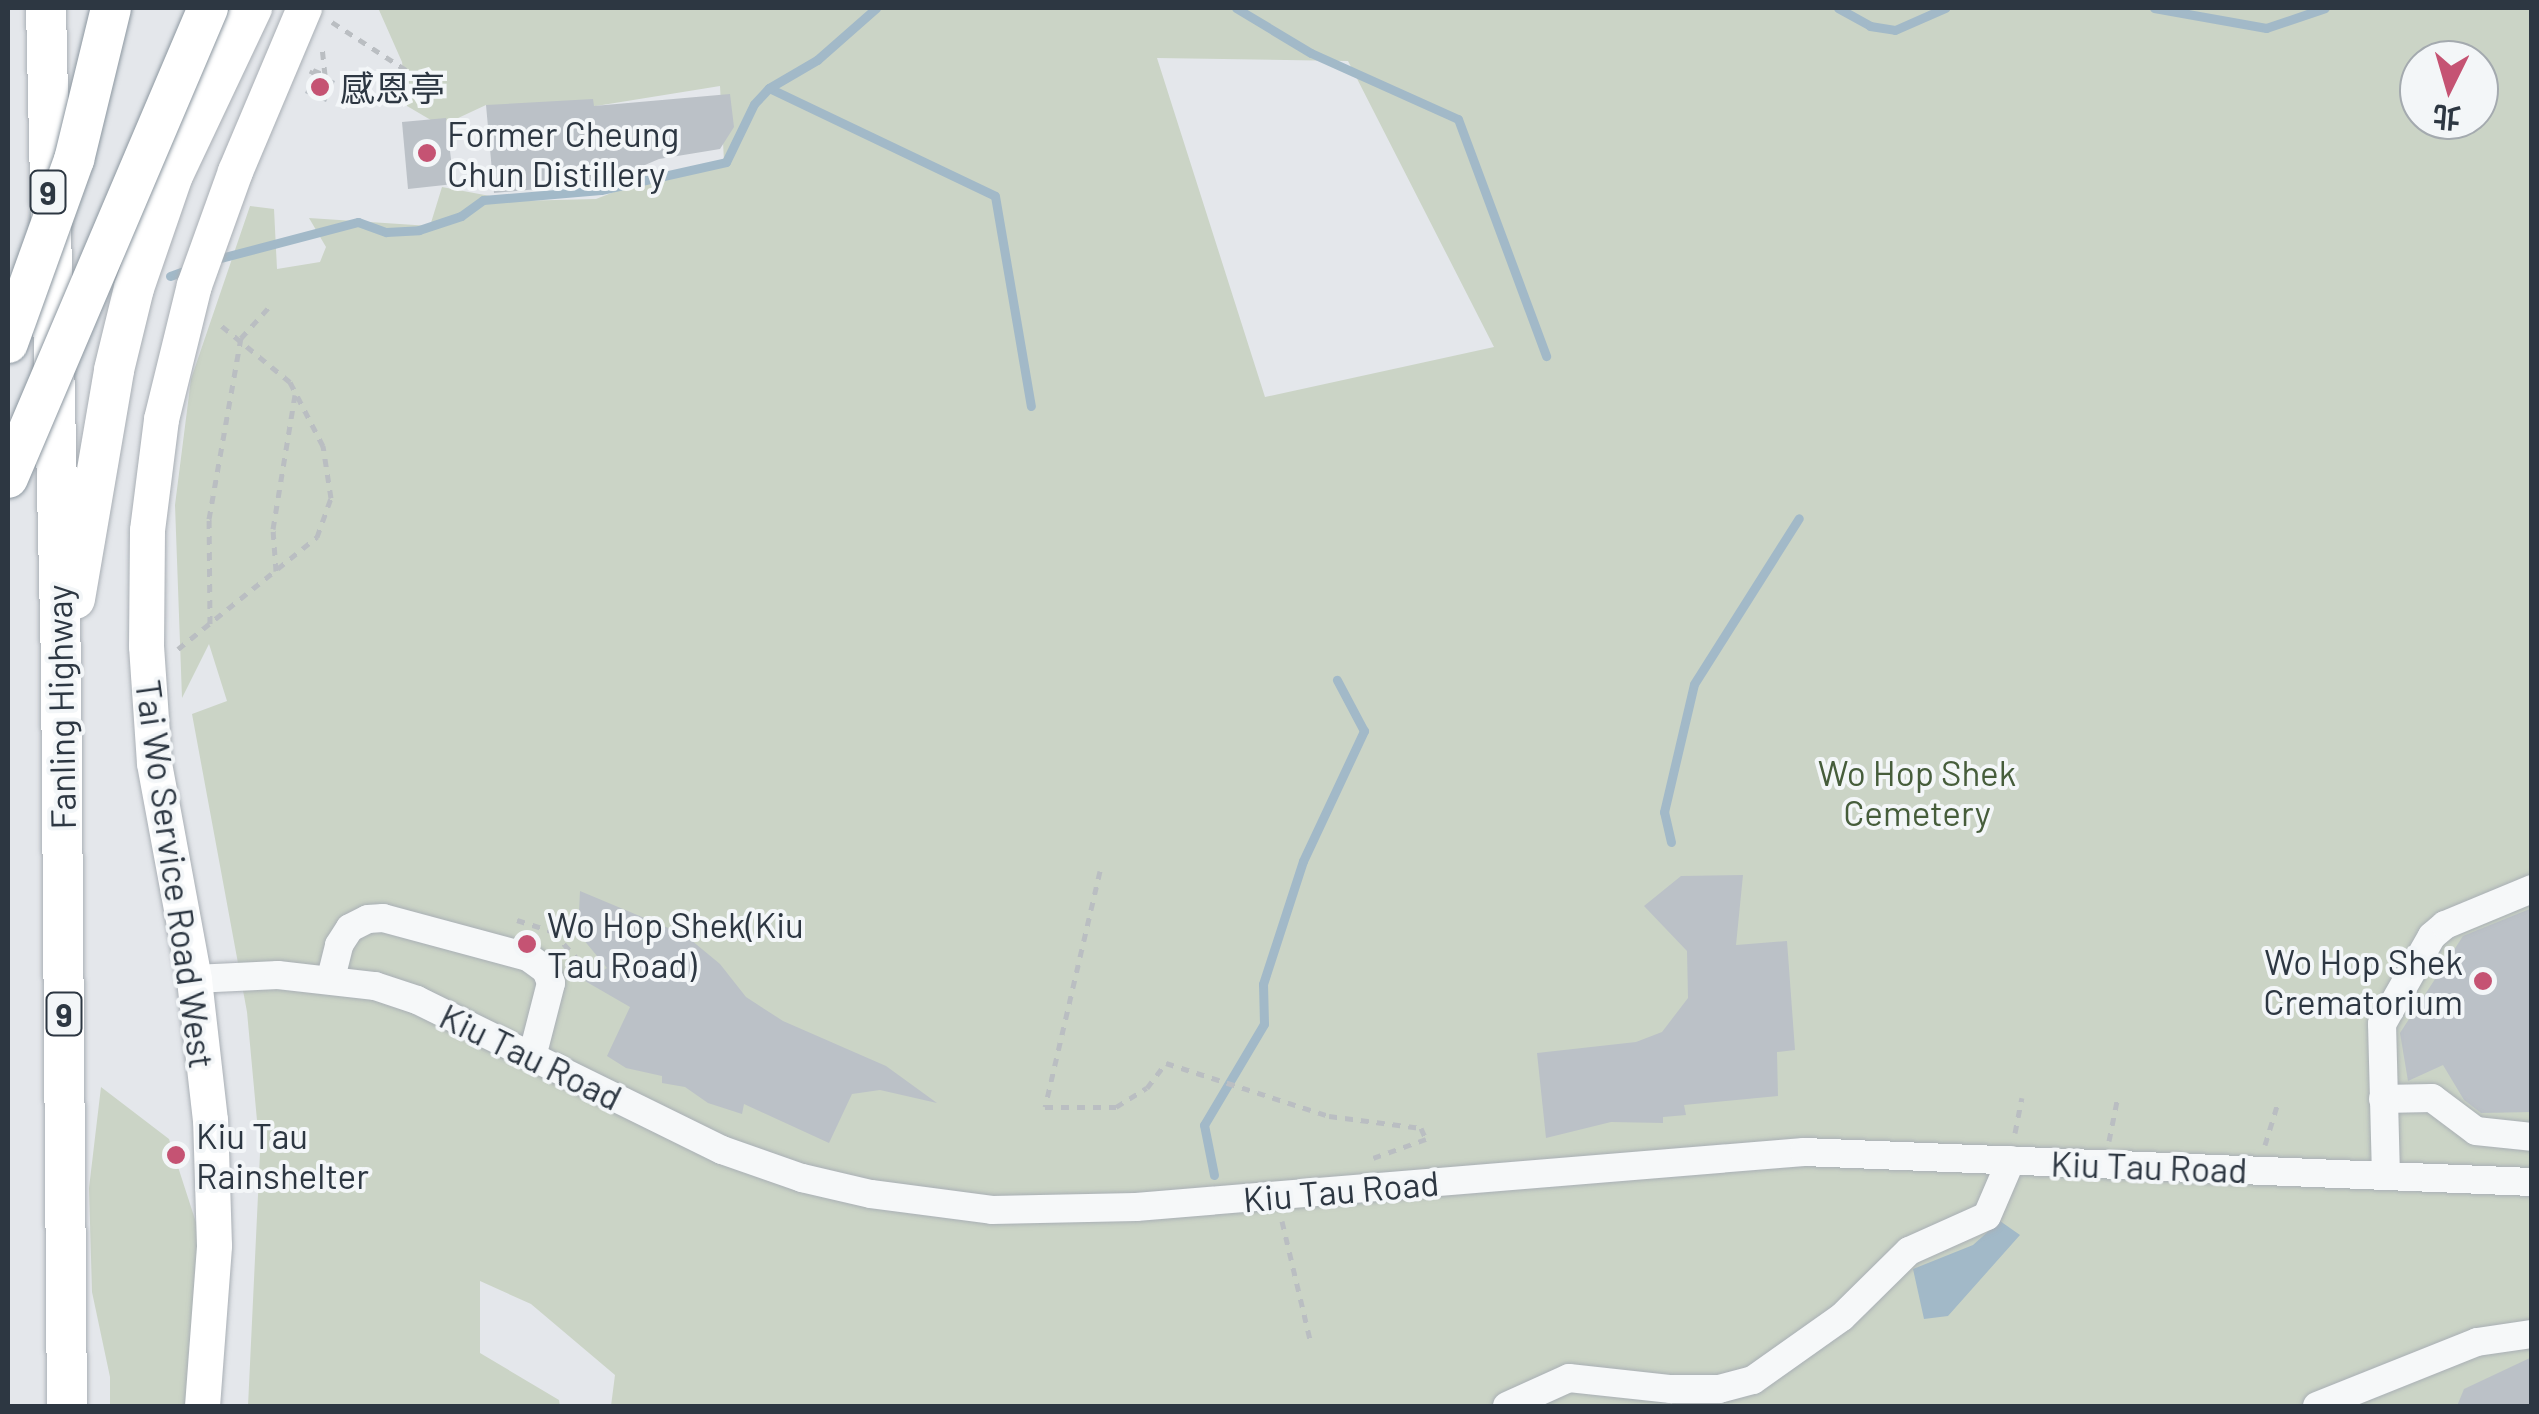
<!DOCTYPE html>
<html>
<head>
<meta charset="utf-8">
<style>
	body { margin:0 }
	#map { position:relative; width:2539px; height:1414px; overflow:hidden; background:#e4e7eb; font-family:Barlow,"Noto Sans TC",sans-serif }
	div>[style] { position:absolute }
	.green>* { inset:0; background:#cbd4c6 }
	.water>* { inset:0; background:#a2b9c8 }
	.stream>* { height:9px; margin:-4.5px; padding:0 4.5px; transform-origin:4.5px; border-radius:4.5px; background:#a2b9c8 }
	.building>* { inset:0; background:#bbc1c7 }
	.path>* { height:5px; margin-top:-2.5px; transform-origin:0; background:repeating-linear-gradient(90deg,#babec2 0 8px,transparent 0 16px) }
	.roads { filter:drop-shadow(0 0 2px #a9afb5) drop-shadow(0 0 2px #a9afb5) }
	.minor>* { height:28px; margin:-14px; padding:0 14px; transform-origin:14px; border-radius:14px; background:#f6f8f9 }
	.major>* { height:35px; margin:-17.5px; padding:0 17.5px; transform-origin:17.5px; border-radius:17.5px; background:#fff }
	.highway>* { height:40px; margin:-20px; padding:0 20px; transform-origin:20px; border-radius:20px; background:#fff }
	.bridges { filter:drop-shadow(0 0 2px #8c97a0) drop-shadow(0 0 2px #8c97a0) }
	.highway-bridge>* { height:40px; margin:-20px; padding:0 20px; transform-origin:20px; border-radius:20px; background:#fff }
	.dots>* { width:28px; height:28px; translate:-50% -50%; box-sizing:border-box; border:5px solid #f3f6f8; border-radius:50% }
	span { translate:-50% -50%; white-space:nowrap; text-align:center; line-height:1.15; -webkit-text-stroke:8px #f3f6f8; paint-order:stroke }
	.shield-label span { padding:2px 8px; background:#f3f6f8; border:2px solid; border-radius:8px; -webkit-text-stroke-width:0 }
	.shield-label { font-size:32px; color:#2d3742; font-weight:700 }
	.poi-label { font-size:35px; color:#2d3742 }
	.left { translate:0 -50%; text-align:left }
	.right { translate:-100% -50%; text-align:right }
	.street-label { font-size:35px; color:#2d3742 }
	.park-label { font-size:35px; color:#465d3b }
	.frame { position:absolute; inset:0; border:10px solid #2d3742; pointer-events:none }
	.north { position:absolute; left:2399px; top:40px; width:100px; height:100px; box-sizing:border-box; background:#f3f6f8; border:2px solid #a4aaaf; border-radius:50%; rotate:185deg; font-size:28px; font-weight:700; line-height:40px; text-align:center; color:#2d3742 }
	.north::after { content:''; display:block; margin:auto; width:35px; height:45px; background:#c55373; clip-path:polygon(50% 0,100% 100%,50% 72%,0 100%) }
</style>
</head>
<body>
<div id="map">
	<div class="green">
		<i style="clip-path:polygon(evenodd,388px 8px,2531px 8px,2531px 1406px,611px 1406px,615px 1375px,531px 1304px,480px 1281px,480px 1353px,559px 1400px,560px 1406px,248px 1406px,260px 1153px,247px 1012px,192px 714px,227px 701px,209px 644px,182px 698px,175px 505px,191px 379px,250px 206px,274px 209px,277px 269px,320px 262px,326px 247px,309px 218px,430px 226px,442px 187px,516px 201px,596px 199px,650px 178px,724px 161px,720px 86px,565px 111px,486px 105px,441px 126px,407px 106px,402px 62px,379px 10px,388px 8px,1157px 58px,1348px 61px,1494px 347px,1265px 397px,1157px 58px,388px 8px,2419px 60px,2479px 60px,2479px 120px,2419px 120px,2419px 60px)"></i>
		<i style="clip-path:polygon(101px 1087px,169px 1139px,202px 1241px,188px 1360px,188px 1406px,110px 1406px,110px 1377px,92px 1292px,89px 1188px)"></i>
	</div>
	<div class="water">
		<i style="clip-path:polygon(2000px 1221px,2020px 1235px,1948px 1316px,1924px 1319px,1913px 1269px,1973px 1245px)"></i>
	</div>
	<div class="stream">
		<i style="left:1236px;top:8px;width:87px;rotate:31deg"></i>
		<i style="left:1311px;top:53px;width:161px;rotate:24.2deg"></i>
		<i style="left:1458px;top:119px;width:253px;rotate:69.6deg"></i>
		<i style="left:1838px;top:8px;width:37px;rotate:29deg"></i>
		<i style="left:1870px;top:26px;width:25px;rotate:9deg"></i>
		<i style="left:1895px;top:30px;width:55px;rotate:-23.7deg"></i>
		<i style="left:2154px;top:8px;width:114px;rotate:10.1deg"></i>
		<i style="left:2266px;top:28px;width:62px;rotate:-18.7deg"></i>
		<i style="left:769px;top:88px;width:250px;rotate:25.5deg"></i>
		<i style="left:995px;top:196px;width:213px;rotate:80.3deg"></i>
		<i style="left:213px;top:260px;width:150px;rotate:-14.7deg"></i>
		<i style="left:358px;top:222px;width:30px;rotate:20deg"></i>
		<i style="left:386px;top:232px;width:33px;rotate:-3deg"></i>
		<i style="left:419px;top:230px;width:44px;rotate:-18.4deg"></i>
		<i style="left:461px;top:216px;width:27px;rotate:-36deg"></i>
		<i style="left:483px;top:200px;width:118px;rotate:-4.8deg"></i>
		<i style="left:601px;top:190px;width:128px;rotate:-12.6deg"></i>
		<i style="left:726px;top:162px;width:64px;rotate:-64.2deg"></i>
		<i style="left:754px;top:104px;width:22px;rotate:-47deg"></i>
		<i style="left:769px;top:88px;width:56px;rotate:-30.3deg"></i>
		<i style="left:817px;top:60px;width:79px;rotate:-41.4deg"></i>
		<i style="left:170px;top:276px;width:20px;rotate:-20deg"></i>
		<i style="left:1671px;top:842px;width:31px;rotate:-103deg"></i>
		<i style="left:1664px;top:812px;width:131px;rotate:-76.8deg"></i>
		<i style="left:1694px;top:684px;width:196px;rotate:-57.7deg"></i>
		<i style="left:1214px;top:1175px;width:51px;rotate:-101.3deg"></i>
		<i style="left:1204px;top:1125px;width:117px;rotate:-59.3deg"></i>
		<i style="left:1264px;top:1024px;width:40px;rotate:-91.4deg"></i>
		<i style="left:1263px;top:984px;width:129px;rotate:-72deg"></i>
		<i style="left:1303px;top:861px;width:144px;rotate:-64.9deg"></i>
		<i style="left:1364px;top:731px;width:58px;rotate:-117.9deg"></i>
	</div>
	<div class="building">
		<i style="clip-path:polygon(314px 72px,335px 81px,326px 102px,305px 93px)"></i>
		<i style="clip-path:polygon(730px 94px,734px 127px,720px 149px,659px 159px,603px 183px,494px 193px,486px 105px,593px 99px,594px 106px)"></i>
		<i style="clip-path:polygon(446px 118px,454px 184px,408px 189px,402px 122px)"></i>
		<i style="clip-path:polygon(1743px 875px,1736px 945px,1787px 941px,1795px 1050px,1777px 1052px,1778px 1096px,1684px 1105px,1686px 1115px,1663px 1117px,1663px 1123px,1611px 1122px,1546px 1138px,1537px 1053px,1636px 1042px,1662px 1032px,1688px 998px,1687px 951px,1644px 906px,1681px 876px)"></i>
		<i style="clip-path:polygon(580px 891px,685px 935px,720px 964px,746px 997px,783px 1021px,886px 1066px,937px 1103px,880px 1090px,852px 1094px,829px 1143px,744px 1104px,742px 1114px,708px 1103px,685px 1087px,662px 1083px,662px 1076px,626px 1068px,607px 1056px,630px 1007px,585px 981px,607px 968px,578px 933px)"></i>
		<i style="clip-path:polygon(2532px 908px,2532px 1112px,2481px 1113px,2464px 1100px,2443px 1065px,2408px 1081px,2400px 1033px,2463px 936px)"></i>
		<i style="clip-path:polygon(2532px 1357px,2532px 1406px,2457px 1406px,2464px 1389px)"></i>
	</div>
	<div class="path">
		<i style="left:332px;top:22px;width:88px;rotate:33deg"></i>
		<i style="left:311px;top:74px;width:4px;rotate:-63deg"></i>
		<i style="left:313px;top:70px;width:13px;rotate:23deg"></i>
		<i style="left:325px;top:75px;width:28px;rotate:-96deg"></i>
		<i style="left:276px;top:571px;width:42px;rotate:-94.1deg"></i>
		<i style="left:273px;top:529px;width:136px;rotate:-80.7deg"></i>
		<i style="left:210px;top:624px;width:105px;rotate:-90.5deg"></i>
		<i style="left:209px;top:519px;width:184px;rotate:-80deg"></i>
		<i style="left:241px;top:338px;width:42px;rotate:-47.9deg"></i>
		<i style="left:178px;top:649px;width:179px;rotate:-38.9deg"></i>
		<i style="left:317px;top:537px;width:41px;rotate:-70.3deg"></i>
		<i style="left:331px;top:498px;width:53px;rotate:-98.7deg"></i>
		<i style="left:323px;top:446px;width:72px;rotate:-117.3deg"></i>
		<i style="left:290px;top:382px;width:94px;rotate:-140.6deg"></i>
		<i style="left:1100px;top:871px;width:242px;rotate:103.1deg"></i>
		<i style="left:1045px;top:1107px;width:71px"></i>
		<i style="left:1116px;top:1107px;width:36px;rotate:-32deg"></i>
		<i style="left:1147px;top:1088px;width:31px;rotate:-53deg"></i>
		<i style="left:1166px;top:1063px;width:171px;rotate:18deg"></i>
		<i style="left:1329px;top:1116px;width:93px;rotate:7.4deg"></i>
		<i style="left:1421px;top:1128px;width:12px;rotate:66deg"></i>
		<i style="left:1426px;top:1139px;width:56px;rotate:160.3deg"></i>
		<i style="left:517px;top:920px;width:38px;rotate:18deg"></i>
		<i style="left:553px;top:932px;width:59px;rotate:47.7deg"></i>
		<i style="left:2015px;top:1133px;width:36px;rotate:-79deg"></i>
		<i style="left:2109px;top:1141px;width:41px;rotate:-78.7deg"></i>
		<i style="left:2265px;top:1145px;width:41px;rotate:-72.9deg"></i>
		<i style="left:1282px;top:1221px;width:126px;rotate:76.7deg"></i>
	</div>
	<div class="roads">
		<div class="minor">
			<i style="left:331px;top:978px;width:34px;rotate:-76deg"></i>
			<i style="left:339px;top:945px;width:20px;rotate:-57deg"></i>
			<i style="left:350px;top:928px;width:20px;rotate:-27deg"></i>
			<i style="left:368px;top:919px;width:15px;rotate:-4deg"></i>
			<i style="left:383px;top:918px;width:150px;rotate:15.1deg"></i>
			<i style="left:528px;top:957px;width:22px;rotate:36deg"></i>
			<i style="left:546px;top:970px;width:14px;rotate:69deg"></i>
			<i style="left:551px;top:983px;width:76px;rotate:104.4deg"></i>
			<i style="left:194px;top:979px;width:84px;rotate:-2.7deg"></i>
			<i style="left:278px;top:975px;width:98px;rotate:6.5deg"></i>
			<i style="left:375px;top:986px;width:44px;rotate:18.4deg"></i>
			<i style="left:417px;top:1000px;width:340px;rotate:26.2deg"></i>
			<i style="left:722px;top:1150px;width:85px;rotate:19.3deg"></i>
			<i style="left:802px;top:1178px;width:71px;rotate:13.1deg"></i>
			<i style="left:871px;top:1194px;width:122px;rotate:7.5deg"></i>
			<i style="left:992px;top:1210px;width:144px;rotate:-1.2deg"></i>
			<i style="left:1136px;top:1207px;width:670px;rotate:-4.71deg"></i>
			<i style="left:1804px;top:1152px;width:729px;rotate:2.36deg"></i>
			<i style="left:2383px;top:1099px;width:49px;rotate:-1.2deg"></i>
			<i style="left:2432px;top:1098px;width:55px;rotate:36.9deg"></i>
			<i style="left:2476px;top:1131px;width:56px;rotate:6.1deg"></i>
			<i style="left:2386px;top:1176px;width:152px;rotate:-91.5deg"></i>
			<i style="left:2382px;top:1024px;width:101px;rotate:-60.4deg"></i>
			<i style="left:2432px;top:936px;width:17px;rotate:-40deg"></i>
			<i style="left:2445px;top:925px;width:94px;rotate:-22.5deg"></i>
			<i style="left:1507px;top:1406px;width:68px;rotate:-24.3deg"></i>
			<i style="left:1569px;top:1378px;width:103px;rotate:6.2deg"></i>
			<i style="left:1671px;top:1389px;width:48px"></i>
			<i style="left:1719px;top:1389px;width:35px;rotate:-15deg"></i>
			<i style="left:1753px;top:1380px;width:109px;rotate:-35.3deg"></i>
			<i style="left:1842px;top:1317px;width:94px;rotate:-44.6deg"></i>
			<i style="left:1909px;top:1251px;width:85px;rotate:-24.2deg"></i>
			<i style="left:1987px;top:1216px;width:61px;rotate:-66.8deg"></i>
			<i style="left:2317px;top:1406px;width:172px;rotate:-21.8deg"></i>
			<i style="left:2477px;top:1342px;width:56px;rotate:-8.3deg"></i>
		</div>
		<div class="major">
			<i style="left:202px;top:1406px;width:161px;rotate:-85.7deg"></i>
			<i style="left:214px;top:1245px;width:125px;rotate:-91.8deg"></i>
			<i style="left:210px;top:1120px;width:142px;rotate:-96.5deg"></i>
			<i style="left:194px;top:979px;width:220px;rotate:-100.5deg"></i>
			<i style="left:154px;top:763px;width:117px;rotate:-93.9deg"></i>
			<i style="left:146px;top:646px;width:116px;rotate:-89.5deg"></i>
			<i style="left:147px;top:530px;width:112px;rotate:-82.8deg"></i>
			<i style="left:161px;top:419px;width:138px;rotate:-76.2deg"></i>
			<i style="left:194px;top:285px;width:121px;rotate:-70.2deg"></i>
			<i style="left:235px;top:171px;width:177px;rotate:-67.1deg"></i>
		</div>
		<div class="highway">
			<i style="left:46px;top:8px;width:658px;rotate:88.69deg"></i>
			<i style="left:61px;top:666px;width:740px;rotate:89.54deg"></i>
			<i style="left:75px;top:599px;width:232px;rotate:-80.3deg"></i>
			<i style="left:114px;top:370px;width:84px;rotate:-76.3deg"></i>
			<i style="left:134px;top:288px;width:120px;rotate:-71deg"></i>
			<i style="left:173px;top:175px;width:185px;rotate:-64.7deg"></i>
		</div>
	</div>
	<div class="bridges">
		<div class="highway-bridge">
			<i style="left:8px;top:343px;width:195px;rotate:-70.2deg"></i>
			<i style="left:74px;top:160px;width:156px;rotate:-76.3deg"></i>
			<i style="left:8px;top:478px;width:511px;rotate:-66.95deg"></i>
		</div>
	</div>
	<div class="dots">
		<i style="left:320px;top:87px;background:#c55373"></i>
		<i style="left:427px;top:153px;background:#c55373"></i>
		<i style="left:527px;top:944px;background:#c55373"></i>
		<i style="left:2483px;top:981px;background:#c55373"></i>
		<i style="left:176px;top:1155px;background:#c55373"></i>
	</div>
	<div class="shield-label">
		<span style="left:48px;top:192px">9</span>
		<span style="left:64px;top:1014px">9</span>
	</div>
	<div class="poi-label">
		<span class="left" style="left:340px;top:87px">感恩亭</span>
		<span class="left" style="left:447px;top:153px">Former Cheung<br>Chun Distillery</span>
		<span class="left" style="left:547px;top:944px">Wo Hop Shek(Kiu<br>Tau Road)</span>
		<span class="right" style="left:2463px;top:981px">Wo Hop Shek<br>Crematorium</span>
		<span class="left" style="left:196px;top:1155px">Kiu Tau<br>Rainshelter</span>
	</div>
	<div class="street-label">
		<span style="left:60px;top:707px;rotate:-91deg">Fanling Highway</span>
		<span style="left:176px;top:874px;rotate:82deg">Tai Wo Service Road West</span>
		<span style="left:531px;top:1056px;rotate:26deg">Kiu Tau Road</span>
		<span style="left:2149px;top:1166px;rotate:2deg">Kiu Tau Road</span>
		<span style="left:1341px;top:1190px;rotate:-5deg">Kiu Tau Road</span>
	</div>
	<div class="park-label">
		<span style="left:1917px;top:792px">Wo Hop Shek<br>Cemetery</span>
	</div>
	<div class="frame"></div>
	<div class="north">北</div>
</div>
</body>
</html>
